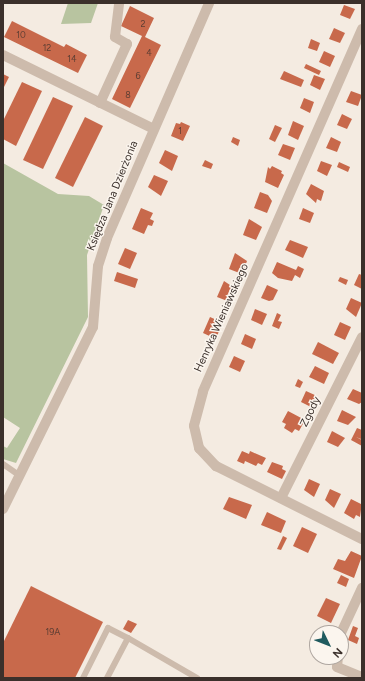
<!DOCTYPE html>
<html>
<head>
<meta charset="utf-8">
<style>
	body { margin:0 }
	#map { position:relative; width:365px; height:681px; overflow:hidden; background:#f4ebe1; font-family:Figtree,sans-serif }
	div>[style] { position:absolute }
	.green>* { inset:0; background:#b8c4a0 }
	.building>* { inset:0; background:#c8694b }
	.lane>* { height:6px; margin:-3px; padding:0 3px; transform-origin:3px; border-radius:3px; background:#cdbbac }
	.street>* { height:10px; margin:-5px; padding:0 5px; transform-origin:5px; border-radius:5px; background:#cdbbac }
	span { translate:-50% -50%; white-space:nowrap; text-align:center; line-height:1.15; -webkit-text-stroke:3px #fbf5ee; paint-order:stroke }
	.number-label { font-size:9px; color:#5e3e33 }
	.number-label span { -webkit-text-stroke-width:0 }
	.street-label { font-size:11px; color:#3b302b }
	.frame { position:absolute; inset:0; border:4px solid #3b302b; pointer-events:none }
	.north { position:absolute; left:309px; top:625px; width:40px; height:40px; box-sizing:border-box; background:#fbf5ee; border:1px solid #aea6a0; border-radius:50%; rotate:133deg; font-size:11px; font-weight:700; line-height:16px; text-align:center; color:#3b302b }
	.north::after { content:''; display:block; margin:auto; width:14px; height:18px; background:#1f5a5e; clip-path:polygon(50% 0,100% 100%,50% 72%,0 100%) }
</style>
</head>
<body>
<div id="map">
	<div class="green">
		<i style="clip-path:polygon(68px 3px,98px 3px,91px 23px,61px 24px)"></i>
		<i style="clip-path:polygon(3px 163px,58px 194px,89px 196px,104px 205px,87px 255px,88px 317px,16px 463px,3px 459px,3px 446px,7px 448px,20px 428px,3px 417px)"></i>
	</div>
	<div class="building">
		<i style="clip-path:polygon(344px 5px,355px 9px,350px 19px,340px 15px)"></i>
		<i style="clip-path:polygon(130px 6px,154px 18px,145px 37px,161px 45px,130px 108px,112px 99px,142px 36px,121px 26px)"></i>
		<i style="clip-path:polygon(12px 21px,64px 47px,66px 44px,87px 55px,78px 73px,4px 37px)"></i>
		<i style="clip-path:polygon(334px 28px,345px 33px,340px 43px,329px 39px)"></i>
		<i style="clip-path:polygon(311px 39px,320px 43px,317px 51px,308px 48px)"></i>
		<i style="clip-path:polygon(324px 51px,335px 56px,330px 67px,319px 62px)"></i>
		<i style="clip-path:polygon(306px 64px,321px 71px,319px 75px,304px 68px)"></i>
		<i style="clip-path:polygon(284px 71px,304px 80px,301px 87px,280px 79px)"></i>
		<i style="clip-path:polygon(3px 74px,9px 77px,3px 89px)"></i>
		<i style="clip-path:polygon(314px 75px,325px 79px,320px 90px,310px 85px)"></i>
		<i style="clip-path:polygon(22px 82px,42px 91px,16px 146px,3px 139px,3px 121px)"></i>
		<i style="clip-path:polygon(351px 91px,362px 95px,358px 106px,346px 102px)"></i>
		<i style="clip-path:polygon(53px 97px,73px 106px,43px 169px,23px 160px)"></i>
		<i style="clip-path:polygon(304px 98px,314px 102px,310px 113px,300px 108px)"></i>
		<i style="clip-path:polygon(342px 114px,352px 119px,347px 129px,337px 125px)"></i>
		<i style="clip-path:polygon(85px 117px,103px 126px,73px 187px,55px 178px)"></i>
		<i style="clip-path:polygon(293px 121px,304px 126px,298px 140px,288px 135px)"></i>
		<i style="clip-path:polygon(181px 122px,190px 126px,183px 141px,171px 136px,176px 123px,180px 124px)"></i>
		<i style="clip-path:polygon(275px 125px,282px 128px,275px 142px,269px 139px)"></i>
		<i style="clip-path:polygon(233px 137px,240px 140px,238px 146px,231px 142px)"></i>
		<i style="clip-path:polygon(331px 137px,341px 142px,337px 152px,326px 148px)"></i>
		<i style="clip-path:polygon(283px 144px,295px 148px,290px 160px,278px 155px)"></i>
		<i style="clip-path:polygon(165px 150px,178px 156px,172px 171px,159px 163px)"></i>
		<i style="clip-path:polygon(205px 160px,213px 164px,211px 169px,202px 166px)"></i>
		<i style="clip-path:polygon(321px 161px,332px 165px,327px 176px,317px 171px)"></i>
		<i style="clip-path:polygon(339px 162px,350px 167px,348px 172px,337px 167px)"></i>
		<i style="clip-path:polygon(272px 166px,282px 171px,281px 173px,284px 175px,278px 188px,265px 182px,268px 167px,270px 169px)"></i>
		<i style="clip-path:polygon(154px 175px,168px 181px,161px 196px,148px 187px)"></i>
		<i style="clip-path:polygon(311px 184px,324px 191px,321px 201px,317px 199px,316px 203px,306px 194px)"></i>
		<i style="clip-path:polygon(260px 192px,268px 195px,272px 201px,267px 213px,254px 208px)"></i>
		<i style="clip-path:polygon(141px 208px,153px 213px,150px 219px,154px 221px,152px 226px,148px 225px,144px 234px,132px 229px)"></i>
		<i style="clip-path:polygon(303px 208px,314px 213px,310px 223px,299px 219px)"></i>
		<i style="clip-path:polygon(249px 219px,262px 227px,256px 240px,243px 235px)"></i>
		<i style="clip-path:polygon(290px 240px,308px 247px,303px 258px,285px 250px)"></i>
		<i style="clip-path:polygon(125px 248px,137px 253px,130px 269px,118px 264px)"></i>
		<i style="clip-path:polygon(235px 253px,247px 261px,242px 274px,229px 269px)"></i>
		<i style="clip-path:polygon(277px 262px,296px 270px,298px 266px,304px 269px,300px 278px,295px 275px,292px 281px,278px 278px,272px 273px)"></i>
		<i style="clip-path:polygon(117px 272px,138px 279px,135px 288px,114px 281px)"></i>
		<i style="clip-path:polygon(359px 274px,362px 275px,362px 289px,354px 285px)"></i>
		<i style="clip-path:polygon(340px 277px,348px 280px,346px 285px,338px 281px)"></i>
		<i style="clip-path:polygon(224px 281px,236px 289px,230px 302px,217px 297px)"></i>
		<i style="clip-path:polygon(267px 285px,278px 290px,273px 300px,269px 301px,261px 298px)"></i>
		<i style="clip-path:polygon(351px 298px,362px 303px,356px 317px,346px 309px)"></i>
		<i style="clip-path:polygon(255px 309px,267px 314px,262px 325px,251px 320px)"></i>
		<i style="clip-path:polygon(277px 313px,281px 315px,278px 321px,282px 322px,279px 329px,272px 326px)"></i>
		<i style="clip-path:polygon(210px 317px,219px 321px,218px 324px,221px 326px,216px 339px,203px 333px)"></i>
		<i style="clip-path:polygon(340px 322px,351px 327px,345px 340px,334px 335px)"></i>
		<i style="clip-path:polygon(245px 334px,256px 339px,252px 349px,241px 344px)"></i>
		<i style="clip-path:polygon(318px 342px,339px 353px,333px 364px,312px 354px)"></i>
		<i style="clip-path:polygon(234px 356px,245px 361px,240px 372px,229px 367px)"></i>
		<i style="clip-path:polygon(315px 366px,329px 373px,324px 384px,309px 377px)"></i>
		<i style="clip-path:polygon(298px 379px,303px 382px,300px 388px,295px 386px)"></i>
		<i style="clip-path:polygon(353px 389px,362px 393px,362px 402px,359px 404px,347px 399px)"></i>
		<i style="clip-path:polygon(306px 391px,317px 396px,311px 407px,301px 402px)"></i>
		<i style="clip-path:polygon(342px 410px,356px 417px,348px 425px,337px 421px)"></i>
		<i style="clip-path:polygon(288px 411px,305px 420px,299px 431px,295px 429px,292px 433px,284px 428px,286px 424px,282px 422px)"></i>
		<i style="clip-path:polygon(357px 428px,362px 430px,361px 439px,356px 437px,362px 440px,362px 446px,351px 440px)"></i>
		<i style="clip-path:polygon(332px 431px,345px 438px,338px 447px,327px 442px)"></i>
		<i style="clip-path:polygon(242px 451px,249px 454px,250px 451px,266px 458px,262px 465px,258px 463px,256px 466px,245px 461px,244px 464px,237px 461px)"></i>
		<i style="clip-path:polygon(272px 462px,283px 466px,282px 469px,286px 471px,282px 479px,267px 472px)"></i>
		<i style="clip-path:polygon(309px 479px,320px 484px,314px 497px,304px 490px)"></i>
		<i style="clip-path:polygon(330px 489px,341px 494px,334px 508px,325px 500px)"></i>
		<i style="clip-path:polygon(229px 497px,252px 505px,246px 519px,223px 509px)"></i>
		<i style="clip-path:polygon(351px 499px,361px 504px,362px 502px,360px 517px,356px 515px,354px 519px,344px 513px)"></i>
		<i style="clip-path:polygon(267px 512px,286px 521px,281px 533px,261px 525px)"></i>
		<i style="clip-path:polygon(302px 527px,317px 534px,308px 553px,293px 546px)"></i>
		<i style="clip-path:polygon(283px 536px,287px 538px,281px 550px,277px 549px)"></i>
		<i style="clip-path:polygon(351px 551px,362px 556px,354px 578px,333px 569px,338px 559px,345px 561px)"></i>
		<i style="clip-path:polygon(341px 575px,349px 579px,346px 587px,337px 583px)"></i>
		<i style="clip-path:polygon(31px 586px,103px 622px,75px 678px,3px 678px,3px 643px)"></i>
		<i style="clip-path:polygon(326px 598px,340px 604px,331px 623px,317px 616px)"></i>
		<i style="clip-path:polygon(128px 620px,137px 624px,131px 633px,123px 629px)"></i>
		<i style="clip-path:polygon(353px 626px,358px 628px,355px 636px,359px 638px,357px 644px,348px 640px)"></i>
	</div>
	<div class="lane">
		<i style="left:3px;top:464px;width:21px;rotate:35deg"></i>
		<i style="left:83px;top:678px;width:56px;rotate:-63.4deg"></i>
		<i style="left:108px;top:628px;width:22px;rotate:27deg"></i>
		<i style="left:107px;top:678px;width:45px;rotate:-62.3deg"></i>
		<i style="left:128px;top:638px;width:80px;rotate:30.1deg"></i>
	</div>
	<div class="street">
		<i style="left:362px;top:29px;width:396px;rotate:113.7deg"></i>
		<i style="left:203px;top:392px;width:35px;rotate:105deg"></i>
		<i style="left:194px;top:426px;width:23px;rotate:77deg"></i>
		<i style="left:199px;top:448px;width:25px;rotate:47deg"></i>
		<i style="left:216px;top:466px;width:163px;rotate:26.6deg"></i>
		<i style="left:3px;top:55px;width:168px;rotate:26.1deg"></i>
		<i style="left:100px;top:103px;width:65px;rotate:-65.4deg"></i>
		<i style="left:127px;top:44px;width:14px;rotate:-150deg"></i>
		<i style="left:115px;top:37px;width:34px;rotate:-83deg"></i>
		<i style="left:281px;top:498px;width:180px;rotate:-63.3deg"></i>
		<i style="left:3px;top:509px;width:203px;rotate:-63.7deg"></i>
		<i style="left:93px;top:327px;width:61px;rotate:-85.3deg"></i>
		<i style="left:98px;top:266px;width:29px;rotate:-72deg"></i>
		<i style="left:107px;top:238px;width:256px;rotate:-66.5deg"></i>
		<i style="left:341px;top:633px;width:50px;rotate:-65deg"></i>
		<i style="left:338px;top:657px;width:10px;rotate:96deg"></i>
		<i style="left:337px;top:667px;width:27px;rotate:22deg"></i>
	</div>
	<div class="number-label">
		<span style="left:143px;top:24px">2</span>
		<span style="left:21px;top:35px">10</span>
		<span style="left:47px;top:48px">12</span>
		<span style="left:149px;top:53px">4</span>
		<span style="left:72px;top:59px">14</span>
		<span style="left:138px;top:76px">6</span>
		<span style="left:128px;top:95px">8</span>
		<span style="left:180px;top:131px">1</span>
		<span style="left:53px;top:632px">19A</span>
	</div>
	<div class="street-label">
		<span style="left:113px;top:196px;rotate:-68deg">Księdza Jana Dzierżonia</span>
		<span style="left:222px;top:318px;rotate:-66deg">Henryka Wieniawskiego</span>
		<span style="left:311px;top:412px;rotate:-64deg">Zgody</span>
	</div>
	<div class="frame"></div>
	<div class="north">N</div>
</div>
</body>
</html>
